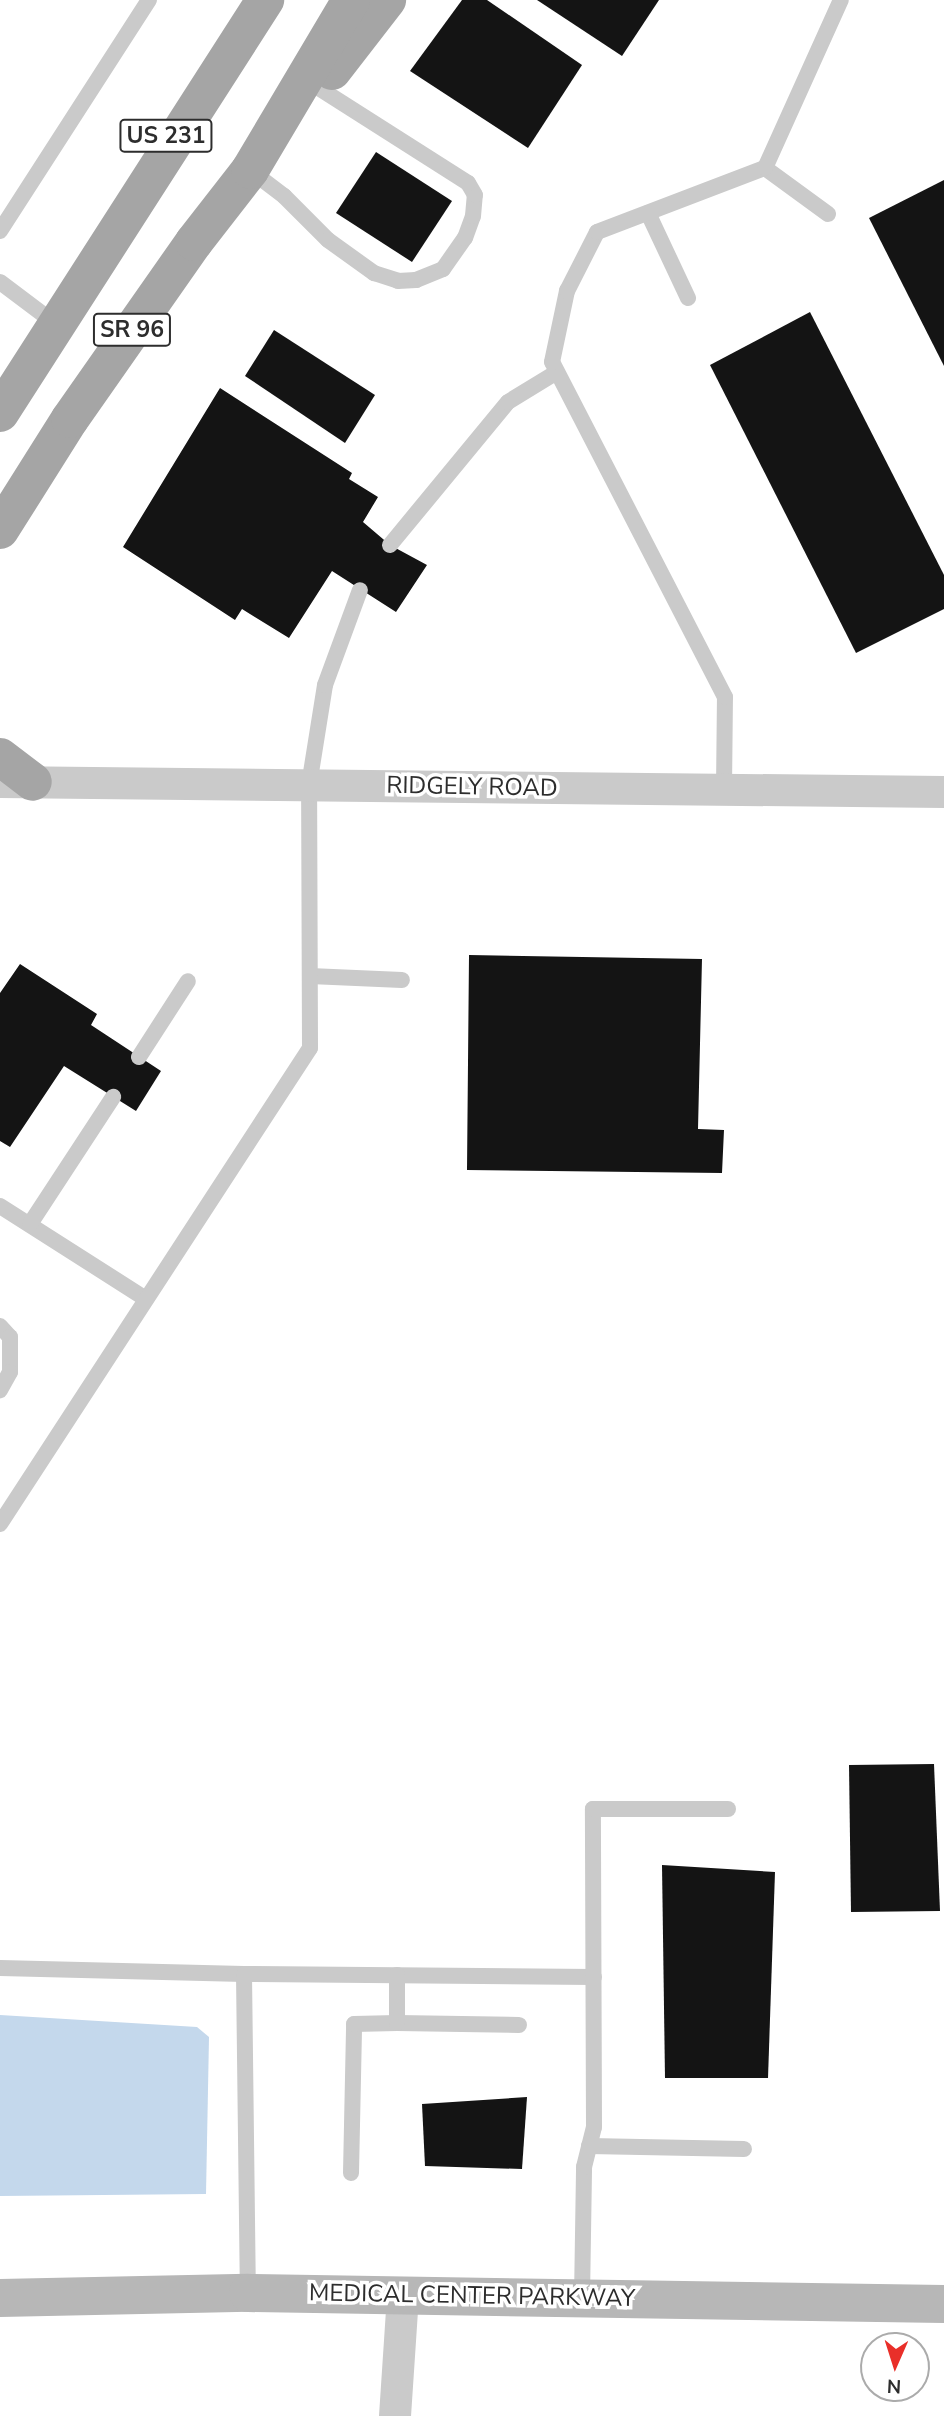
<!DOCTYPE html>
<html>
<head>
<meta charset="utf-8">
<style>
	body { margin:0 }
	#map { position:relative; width:944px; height:2416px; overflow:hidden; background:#fff; font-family:"Nunito Sans",sans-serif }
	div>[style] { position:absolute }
	.water>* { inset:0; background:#c4d8ec }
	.building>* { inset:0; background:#141414 }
	.lane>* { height:16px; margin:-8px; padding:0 8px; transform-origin:8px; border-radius:8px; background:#cacaca }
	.street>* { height:32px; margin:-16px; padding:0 16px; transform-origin:16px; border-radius:16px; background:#cacaca }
	.secondary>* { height:38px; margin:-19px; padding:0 19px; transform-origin:19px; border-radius:19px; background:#b7b7b7 }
	.primary>* { height:38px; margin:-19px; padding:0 19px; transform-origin:19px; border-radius:19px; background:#a5a5a5 }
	span { translate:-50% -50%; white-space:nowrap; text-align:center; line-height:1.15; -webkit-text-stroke:7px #fff; paint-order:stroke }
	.shield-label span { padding:2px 5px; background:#fff; border:2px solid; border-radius:5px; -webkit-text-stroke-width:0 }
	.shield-label { font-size:23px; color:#2d2d2d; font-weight:700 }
	.street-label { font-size:24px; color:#2d2d2d }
	.north { position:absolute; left:860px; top:2332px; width:70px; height:70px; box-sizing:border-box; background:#fff; border:2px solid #ababab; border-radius:50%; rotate:183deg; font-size:19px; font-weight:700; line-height:28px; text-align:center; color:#2d2d2d }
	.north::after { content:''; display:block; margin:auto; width:24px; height:32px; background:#e92f29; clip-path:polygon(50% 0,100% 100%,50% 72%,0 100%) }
</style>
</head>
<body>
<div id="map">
	<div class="water">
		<i style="clip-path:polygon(0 2015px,197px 2027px,209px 2037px,206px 2194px,0 2196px)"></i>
	</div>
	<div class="building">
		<i style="clip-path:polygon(462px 0,487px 0,582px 65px,528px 148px,410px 71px)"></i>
		<i style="clip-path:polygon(537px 0,659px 0,622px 56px)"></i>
		<i style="clip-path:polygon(376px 152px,452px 201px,412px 262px,336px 213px)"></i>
		<i style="clip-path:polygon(944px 180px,944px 366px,869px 218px)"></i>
		<i style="clip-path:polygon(810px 312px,944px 575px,944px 609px,856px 653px,710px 365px)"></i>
		<i style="clip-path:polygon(274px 330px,375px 395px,345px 443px,245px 376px)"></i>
		<i style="clip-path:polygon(220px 388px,352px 473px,349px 479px,378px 497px,363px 522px,390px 545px,427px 565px,396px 612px,332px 571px,289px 638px,242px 609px,235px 620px,123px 547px)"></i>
		<i style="clip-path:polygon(469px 955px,702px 959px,698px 1129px,724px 1130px,722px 1173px,467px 1170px)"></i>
		<i style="clip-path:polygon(20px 964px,97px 1014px,91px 1025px,161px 1071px,136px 1111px,64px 1066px,10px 1147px,0 1141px,0 993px)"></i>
		<i style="clip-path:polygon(934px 1764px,940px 1911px,851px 1912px,849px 1765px)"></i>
		<i style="clip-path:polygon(662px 1865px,775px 1872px,768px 2078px,665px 2078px)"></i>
		<i style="clip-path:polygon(527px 2097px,522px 2169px,425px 2166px,422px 2104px)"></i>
	</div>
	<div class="lane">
		<i style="left:765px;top:168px;width:78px;rotate:36.1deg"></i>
		<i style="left:250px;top:170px;width:43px;rotate:37.4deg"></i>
		<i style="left:284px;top:196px;width:62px;rotate:45deg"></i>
		<i style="left:328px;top:240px;width:57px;rotate:35.7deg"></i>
		<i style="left:374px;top:273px;width:25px;rotate:18deg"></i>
		<i style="left:398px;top:281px;width:18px;rotate:-3deg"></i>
		<i style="left:416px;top:280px;width:29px;rotate:-22deg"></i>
		<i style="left:443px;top:269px;width:38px;rotate:-55deg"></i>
		<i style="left:465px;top:238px;width:23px;rotate:-70deg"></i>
		<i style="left:473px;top:216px;width:21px;rotate:-85deg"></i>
		<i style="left:475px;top:195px;width:14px;rotate:-120deg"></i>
		<i style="left:468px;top:183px;width:177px;rotate:-147.5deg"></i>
		<i style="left:648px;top:213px;width:94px;rotate:64.8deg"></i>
		<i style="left:0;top:231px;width:275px;rotate:-57.2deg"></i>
		<i style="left:0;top:282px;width:71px;rotate:37deg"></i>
		<i style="left:390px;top:545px;width:185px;rotate:-50.5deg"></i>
		<i style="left:508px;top:402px;width:57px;rotate:-31.5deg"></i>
		<i style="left:724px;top:789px;width:92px;rotate:-89.4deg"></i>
		<i style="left:725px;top:697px;width:377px;rotate:-117.3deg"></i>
		<i style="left:552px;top:362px;width:73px;rotate:-78.1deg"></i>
		<i style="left:567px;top:291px;width:66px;rotate:-63deg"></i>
		<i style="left:597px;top:232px;width:180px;rotate:-20.9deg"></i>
		<i style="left:765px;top:168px;width:184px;rotate:-65.7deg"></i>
		<i style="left:310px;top:976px;width:92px;rotate:2.5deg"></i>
		<i style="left:139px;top:1057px;width:90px;rotate:-57.2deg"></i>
		<i style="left:0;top:1206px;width:173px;rotate:32.5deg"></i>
		<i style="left:30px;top:1224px;width:152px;rotate:-56.8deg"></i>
		<i style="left:0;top:1326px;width:15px;rotate:48deg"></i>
		<i style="left:10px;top:1337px;width:35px;rotate:90deg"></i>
		<i style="left:10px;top:1372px;width:21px;rotate:119deg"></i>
		<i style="left:0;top:1524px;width:568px;rotate:-56.93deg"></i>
		<i style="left:310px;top:1048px;width:263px;rotate:-90.2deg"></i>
		<i style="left:309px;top:785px;width:101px;rotate:-80.9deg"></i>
		<i style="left:325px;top:685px;width:101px;rotate:-69.8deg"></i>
		<i style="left:0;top:1968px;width:244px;rotate:1.4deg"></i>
		<i style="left:244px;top:1974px;width:319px;rotate:89.3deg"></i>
		<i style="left:244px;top:1974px;width:350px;rotate:0.5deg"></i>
		<i style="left:397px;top:2023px;width:122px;rotate:0.9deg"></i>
		<i style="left:589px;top:2146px;width:155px;rotate:1.1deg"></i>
		<i style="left:351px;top:2173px;width:149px;rotate:-88.8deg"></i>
		<i style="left:354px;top:2024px;width:43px;rotate:-1.3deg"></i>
		<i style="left:397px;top:2023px;width:48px;rotate:-90deg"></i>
		<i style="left:582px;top:2298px;width:131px;rotate:-89.1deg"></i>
		<i style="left:584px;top:2167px;width:41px;rotate:-76deg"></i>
		<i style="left:594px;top:2127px;width:318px;rotate:-90.2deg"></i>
		<i style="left:593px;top:1809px;width:135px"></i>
	</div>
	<div class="street">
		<i style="left:0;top:782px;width:944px;rotate:0.61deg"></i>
		<i style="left:395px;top:2416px;width:121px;rotate:-86.2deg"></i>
	</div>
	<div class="secondary">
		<i style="left:0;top:2298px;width:248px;rotate:-1.2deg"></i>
		<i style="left:248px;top:2293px;width:696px;rotate:0.91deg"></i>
	</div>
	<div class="primary">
		<i style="left:332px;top:71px;width:90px;rotate:-52.2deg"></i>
		<i style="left:0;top:413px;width:491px;rotate:-57.3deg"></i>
		<i style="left:0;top:530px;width:131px;rotate:-57.8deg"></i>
		<i style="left:70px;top:419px;width:216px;rotate:-55deg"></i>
		<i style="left:194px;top:242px;width:91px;rotate:-52.1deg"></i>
		<i style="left:250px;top:170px;width:198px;rotate:-59.3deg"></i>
		<i style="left:0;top:757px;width:41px;rotate:37.1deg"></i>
	</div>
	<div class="shield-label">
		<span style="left:166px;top:136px">US 231</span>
		<span style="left:132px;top:330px">SR 96</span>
	</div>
	<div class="street-label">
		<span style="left:472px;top:787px;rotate:1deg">RIDGELY ROAD</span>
		<span style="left:472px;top:2296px;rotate:1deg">MEDICAL CENTER PARKWAY</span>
	</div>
	<div class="north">N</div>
</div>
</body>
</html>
